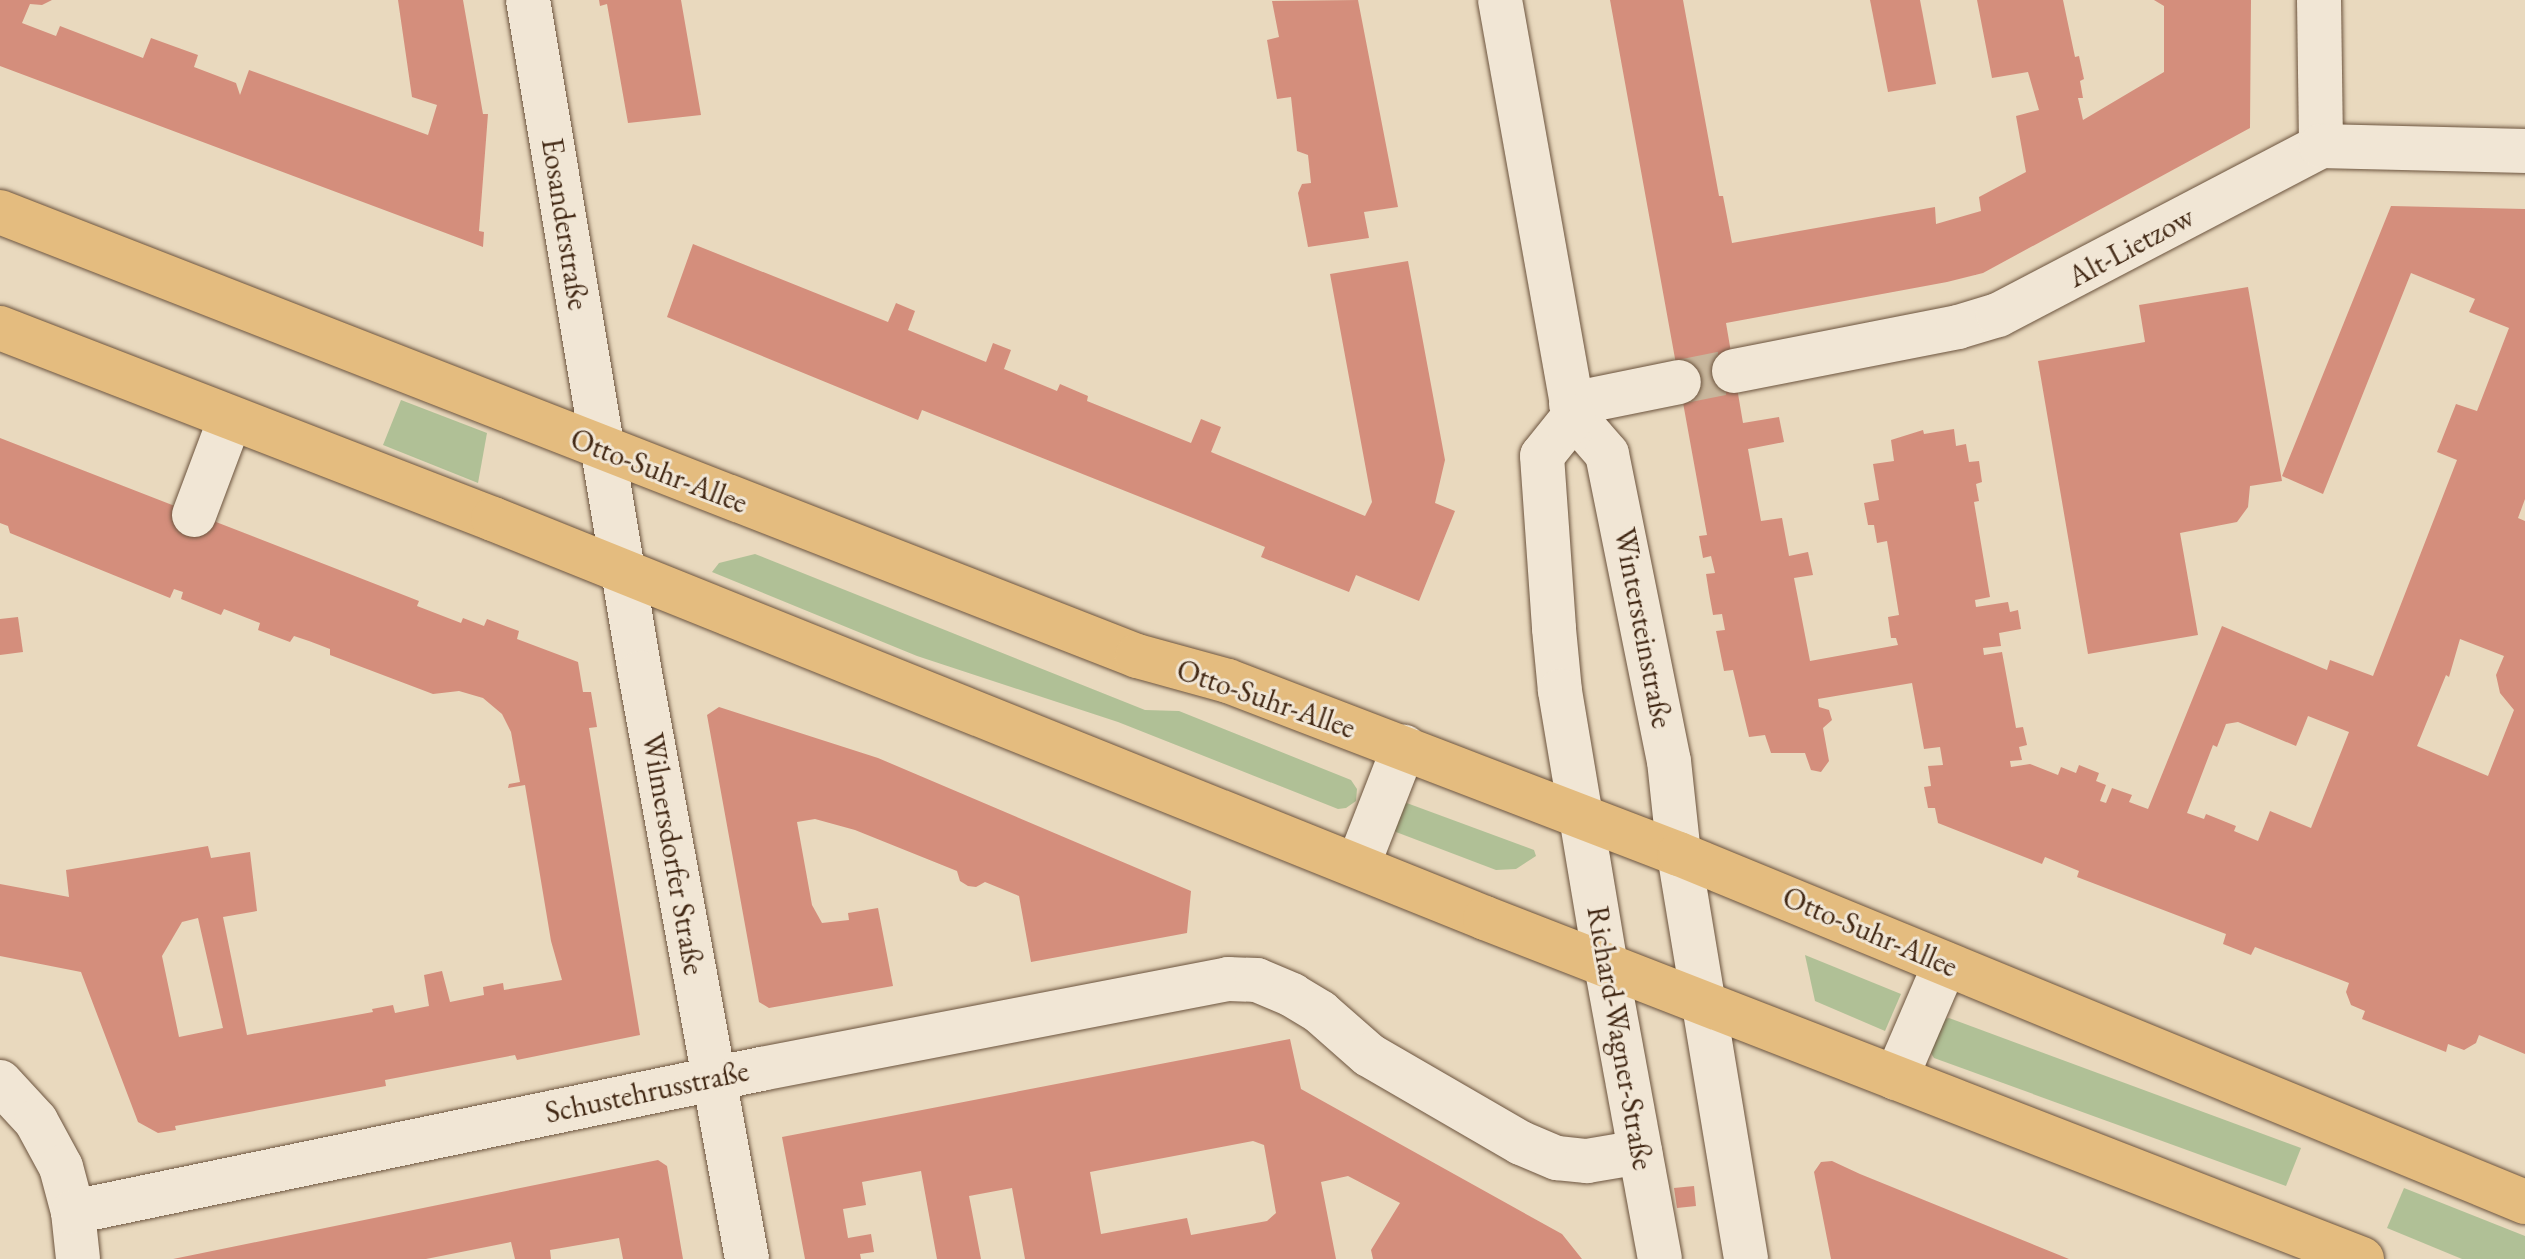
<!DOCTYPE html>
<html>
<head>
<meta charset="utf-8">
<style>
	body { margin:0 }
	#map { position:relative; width:2525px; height:1259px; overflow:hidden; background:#e9d9be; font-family:"EB Garamond",serif }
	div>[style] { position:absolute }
	.green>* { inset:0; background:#b0c096 }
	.building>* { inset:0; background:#d48e7c }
	.minor-tunnel>* { height:44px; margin-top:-22px; transform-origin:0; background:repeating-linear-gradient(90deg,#c8b69c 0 44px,transparent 0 66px) }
	.roads { filter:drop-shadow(0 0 2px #6c543e) drop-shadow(0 0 2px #6c543e) }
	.minor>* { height:44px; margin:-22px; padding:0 22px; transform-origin:22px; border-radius:22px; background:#f1e6d5 }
	.major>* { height:44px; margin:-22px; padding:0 22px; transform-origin:22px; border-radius:22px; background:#e4bc7f }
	span { translate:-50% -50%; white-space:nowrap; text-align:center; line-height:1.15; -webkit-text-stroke:6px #f1e6d5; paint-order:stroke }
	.street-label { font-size:30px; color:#422814 }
</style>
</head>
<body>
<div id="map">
	<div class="green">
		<i style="clip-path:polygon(401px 400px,487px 433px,478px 483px,383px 445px)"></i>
		<i style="clip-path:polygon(755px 554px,1145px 710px,1179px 711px,1351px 780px,1357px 789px,1356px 801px,1346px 808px,1338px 809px,1118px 722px,917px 656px,712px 572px,719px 563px)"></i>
		<i style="clip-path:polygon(1404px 802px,1534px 850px,1536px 856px,1516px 869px,1496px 870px,1396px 832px,1393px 829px)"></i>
		<i style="clip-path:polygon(1805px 955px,1901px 994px,1885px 1031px,1815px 1001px)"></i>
		<i style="clip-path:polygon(1949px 1018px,2301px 1148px,2286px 1186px,1934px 1058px,1927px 1047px,1939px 1020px)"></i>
		<i style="clip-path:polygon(2404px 1188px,2525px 1236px,2525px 1259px,2462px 1259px,2387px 1228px)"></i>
	</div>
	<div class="building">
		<i style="clip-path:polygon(0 0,52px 0,42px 5px,30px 4px,22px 23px,56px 36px,60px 26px,143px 58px,151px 38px,198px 55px,194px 67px,236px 83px,240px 95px,249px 70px,428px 135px,437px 105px,412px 97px,398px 0,463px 0,483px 114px,488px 114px,479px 231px,484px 232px,483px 247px,0 66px)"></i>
		<i style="clip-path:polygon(599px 0,681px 0,701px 115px,628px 123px,607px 4px,600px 6px)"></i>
		<i style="clip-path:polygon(1358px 0,1398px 207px,1364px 212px,1369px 238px,1308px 247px,1298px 193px,1302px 184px,1311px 183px,1308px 155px,1297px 151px,1291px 97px,1277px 99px,1267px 40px,1279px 37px,1272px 1px)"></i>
		<i style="clip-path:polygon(evenodd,1610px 0,1683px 0,1719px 196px,1723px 196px,1732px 243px,1935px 207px,1936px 224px,1981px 211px,1979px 197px,2026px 172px,2016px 116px,2039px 110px,2028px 72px,1992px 78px,1977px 0,2063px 0,2075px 57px,2079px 56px,2084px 79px,2080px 81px,2083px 98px,2078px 98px,2083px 120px,2164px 72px,2164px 6px,2154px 0,2251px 0,2250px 128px,1983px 273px,1947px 282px,1726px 323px,1743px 423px,1779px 417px,1784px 442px,1748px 449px,1761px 521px,1782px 518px,1789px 556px,1808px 552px,1813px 575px,1794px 578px,1810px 661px,1898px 645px,1896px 638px,1891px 638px,1888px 617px,1899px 615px,1887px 541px,1877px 543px,1874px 525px,1868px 525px,1864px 503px,1879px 500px,1873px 464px,1894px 461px,1891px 440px,1923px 430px,1924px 434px,1954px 429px,1956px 446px,1966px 444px,1969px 462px,1979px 461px,1982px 482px,1976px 484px,1979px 501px,1974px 502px,1990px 597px,1975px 600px,1976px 607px,2008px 602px,2010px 612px,2018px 610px,2021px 629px,1999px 633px,2001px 646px,1983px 648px,1984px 655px,2002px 652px,2016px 728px,2023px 727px,2027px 745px,2019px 747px,2022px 760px,2010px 761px,2011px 767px,2030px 764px,2058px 775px,2061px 767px,2076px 773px,2079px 765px,2099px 773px,2096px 781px,2106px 785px,2100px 801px,2106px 803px,2112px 788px,2132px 795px,2129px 802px,2148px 809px,2222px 626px,2327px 670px,2330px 660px,2373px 676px,2457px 460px,2437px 452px,2456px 404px,2477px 411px,2509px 328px,2469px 312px,2475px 299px,2411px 273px,2323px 494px,2282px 476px,2391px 206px,2525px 209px,2525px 499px,2518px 518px,2525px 521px,2525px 1054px,2479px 1035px,2476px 1043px,2464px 1050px,2448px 1044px,2446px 1052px,2362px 1019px,2365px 1011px,2351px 1005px,2346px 992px,2349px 983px,2255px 947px,2251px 955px,2223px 944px,2226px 934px,2077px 877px,2079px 871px,2045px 857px,2042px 864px,1938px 823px,1935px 808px,1928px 808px,1924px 787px,1931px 786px,1928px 766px,1943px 765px,1940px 747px,1924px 749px,1912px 683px,1818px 699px,1819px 707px,1829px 710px,1832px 720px,1823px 728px,1829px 761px,1821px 772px,1811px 770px,1805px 753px,1771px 753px,1765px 735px,1749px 737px,1733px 670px,1724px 671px,1716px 631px,1725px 630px,1722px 614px,1713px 615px,1709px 593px,1706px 574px,1715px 573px,1711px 556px,1703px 558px,1699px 536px,1707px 535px,1610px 0,2460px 639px,2504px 656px,2496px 675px,2500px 693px,2514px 710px,2488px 776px,2417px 746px,2446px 675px,2449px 677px,2460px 639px,1610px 0,2308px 716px,2349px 732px,2311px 828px,2270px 811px,2258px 841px,2234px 831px,2236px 826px,2206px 814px,2204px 819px,2187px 813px,2213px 745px,2217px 747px,2226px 724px,2238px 722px,2296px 746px,2308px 716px)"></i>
		<i style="clip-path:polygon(1870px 0,1920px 0,1936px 84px,1888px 92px)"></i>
		<i style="clip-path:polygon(693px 244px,888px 322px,896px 303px,915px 311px,908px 330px,986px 362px,993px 343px,1011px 350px,1004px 369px,1057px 391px,1060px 384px,1088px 396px,1087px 401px,1191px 443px,1201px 419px,1221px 427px,1211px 452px,1365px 516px,1372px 502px,1330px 274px,1408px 261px,1445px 460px,1435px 503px,1455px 511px,1419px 601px,1356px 575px,1349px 592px,1261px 557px,1265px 547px,1193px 518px,922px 410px,918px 420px,667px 317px)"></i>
		<i style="clip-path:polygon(2248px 287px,2282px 481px,2250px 486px,2248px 507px,2237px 522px,2180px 533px,2198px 635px,2088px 654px,2038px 361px,2145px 342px,2139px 305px)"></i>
		<i style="clip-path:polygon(evenodd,0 438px,419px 601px,417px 606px,461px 623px,463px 618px,484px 626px,487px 619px,519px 631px,517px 639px,578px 662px,583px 692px,591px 692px,597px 727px,589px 728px,640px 1035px,517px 1060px,515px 1055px,385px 1080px,386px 1086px,175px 1126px,176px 1130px,158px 1133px,138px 1122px,81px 972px,0 956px,0 884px,69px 897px,66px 870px,208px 846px,211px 858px,250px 852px,257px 911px,223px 917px,247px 1035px,373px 1012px,372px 1009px,393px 1005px,395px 1013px,429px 1006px,424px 975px,442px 971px,450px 1002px,484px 995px,483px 987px,503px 983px,504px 990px,562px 980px,551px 941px,525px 785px,508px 788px,509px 784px,520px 782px,511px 732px,502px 714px,483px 698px,459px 691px,433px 694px,330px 655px,330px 649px,309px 641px,294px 636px,290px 642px,258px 630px,260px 623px,224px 609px,221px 615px,181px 599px,183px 592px,174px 589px,170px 598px,10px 533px,8px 526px,0 523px,0 438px,198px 918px,223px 1028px,179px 1037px,162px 956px,182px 922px,198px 918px)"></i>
		<i style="clip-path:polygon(18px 617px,23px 652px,0 655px,0 619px)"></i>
		<i style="clip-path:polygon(719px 707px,878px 758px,1191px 891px,1187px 933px,1031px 962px,1019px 896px,985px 882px,976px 887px,968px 886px,960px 881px,957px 871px,855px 830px,815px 819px,797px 822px,812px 905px,822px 923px,849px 920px,848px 913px,878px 908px,893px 986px,769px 1008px,759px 1002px,707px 715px)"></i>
		<i style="clip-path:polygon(evenodd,1290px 1039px,1301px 1089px,1562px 1234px,1582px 1259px,1373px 1259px,1371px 1250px,1400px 1203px,1348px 1176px,1321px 1182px,1336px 1259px,1025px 1259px,1012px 1188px,969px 1196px,981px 1259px,937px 1259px,921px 1171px,862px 1182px,866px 1205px,843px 1209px,848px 1238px,871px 1234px,874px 1252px,860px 1254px,861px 1259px,805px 1259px,782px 1137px,1290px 1039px,1253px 1141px,1264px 1145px,1276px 1213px,1267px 1221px,1191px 1235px,1187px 1218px,1101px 1234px,1090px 1172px,1253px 1141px)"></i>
		<i style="clip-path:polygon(658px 1160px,667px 1166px,683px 1259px,623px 1259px,619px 1238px,550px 1250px,551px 1259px,515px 1259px,511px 1242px,426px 1259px,173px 1259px)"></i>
		<i style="clip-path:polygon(1832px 1161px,1860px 1174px,2069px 1259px,1831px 1259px,1814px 1172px,1821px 1162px)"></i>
		<i style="clip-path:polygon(1694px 1186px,1696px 1206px,1677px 1208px,1674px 1188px)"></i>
	</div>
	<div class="minor-tunnel">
		<i style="left:1679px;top:382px;width:56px;rotate:-11.3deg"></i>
	</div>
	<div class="roads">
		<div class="minor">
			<i style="left:528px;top:0;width:682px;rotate:80.55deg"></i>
			<i style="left:640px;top:673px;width:596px;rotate:79.65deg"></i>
			<i style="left:1500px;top:0;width:423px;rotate:79.9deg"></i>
			<i style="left:1574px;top:416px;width:50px;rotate:49deg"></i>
			<i style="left:1607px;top:454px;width:313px;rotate:78.6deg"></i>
			<i style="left:1669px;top:761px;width:94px;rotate:83.9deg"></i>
			<i style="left:1679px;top:854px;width:411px;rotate:80.6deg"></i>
			<i style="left:2319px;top:0;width:146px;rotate:89.2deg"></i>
			<i style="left:1734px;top:371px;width:228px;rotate:-11.1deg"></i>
			<i style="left:1958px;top:327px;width:42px;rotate:-16.7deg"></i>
			<i style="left:1998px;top:315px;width:365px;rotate:-27.6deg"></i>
			<i style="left:2321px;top:146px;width:204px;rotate:1.4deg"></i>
			<i style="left:1571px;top:404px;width:110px;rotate:-11.5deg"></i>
			<i style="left:1574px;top:416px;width:51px;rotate:128.7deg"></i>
			<i style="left:1542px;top:456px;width:173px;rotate:86deg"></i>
			<i style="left:1554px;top:629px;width:62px;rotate:84.5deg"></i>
			<i style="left:1560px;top:691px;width:278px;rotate:80.5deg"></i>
			<i style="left:1606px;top:965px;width:299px;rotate:79.6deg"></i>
			<i style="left:194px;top:515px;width:103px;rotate:-69.4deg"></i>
			<i style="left:1358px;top:865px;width:127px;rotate:-68.7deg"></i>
			<i style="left:1896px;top:1078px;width:124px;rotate:-66.7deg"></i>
			<i style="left:0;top:1082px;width:53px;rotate:47.3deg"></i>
			<i style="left:36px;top:1121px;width:52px;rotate:61.5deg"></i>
			<i style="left:61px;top:1167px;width:47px;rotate:75.1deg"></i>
			<i style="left:73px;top:1212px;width:47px;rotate:83.9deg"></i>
			<i style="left:73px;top:1212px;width:703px;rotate:-11.74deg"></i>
			<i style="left:761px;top:1069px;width:476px;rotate:-10.9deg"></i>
			<i style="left:1228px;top:979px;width:29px;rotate:2deg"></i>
			<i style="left:1257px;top:980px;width:38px;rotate:23deg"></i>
			<i style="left:1292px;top:995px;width:33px;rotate:31deg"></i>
			<i style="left:1320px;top:1012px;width:65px;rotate:41.3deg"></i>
			<i style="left:1369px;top:1055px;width:176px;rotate:30.1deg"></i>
			<i style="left:1521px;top:1143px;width:39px;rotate:23deg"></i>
			<i style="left:1557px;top:1158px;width:30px;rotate:6deg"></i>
			<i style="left:1587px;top:1161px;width:54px;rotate:-9.6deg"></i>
		</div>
		<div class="major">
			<i style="left:0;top:212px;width:1221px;rotate:21.33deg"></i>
			<i style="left:1137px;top:656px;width:94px;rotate:15.4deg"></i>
			<i style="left:1228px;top:681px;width:483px;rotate:21deg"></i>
			<i style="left:1679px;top:854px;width:915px;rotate:22.36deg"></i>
			<i style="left:0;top:328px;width:529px;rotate:21.18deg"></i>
			<i style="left:493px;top:519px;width:1069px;rotate:21.91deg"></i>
			<i style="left:1485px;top:918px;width:941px;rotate:21.25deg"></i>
		</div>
	</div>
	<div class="street-label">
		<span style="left:565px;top:224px;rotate:81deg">Eosanderstraße</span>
		<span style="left:2131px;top:247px;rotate:-28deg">Alt-Lietzow</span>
		<span style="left:659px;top:471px;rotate:21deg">Otto-Suhr-Allee</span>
		<span style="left:1643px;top:628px;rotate:79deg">Wintersteinstraße</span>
		<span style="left:1266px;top:699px;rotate:19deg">Otto-Suhr-Allee</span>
		<span style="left:673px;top:854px;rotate:80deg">Wilmersdorfer Straße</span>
		<span style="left:1870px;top:932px;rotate:23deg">Otto-Suhr-Allee</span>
		<span style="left:1620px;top:1038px;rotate:80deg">Richard-Wagner-Straße</span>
		<span style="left:647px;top:1092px;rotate:-12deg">Schustehrusstraße</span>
	</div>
</div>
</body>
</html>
